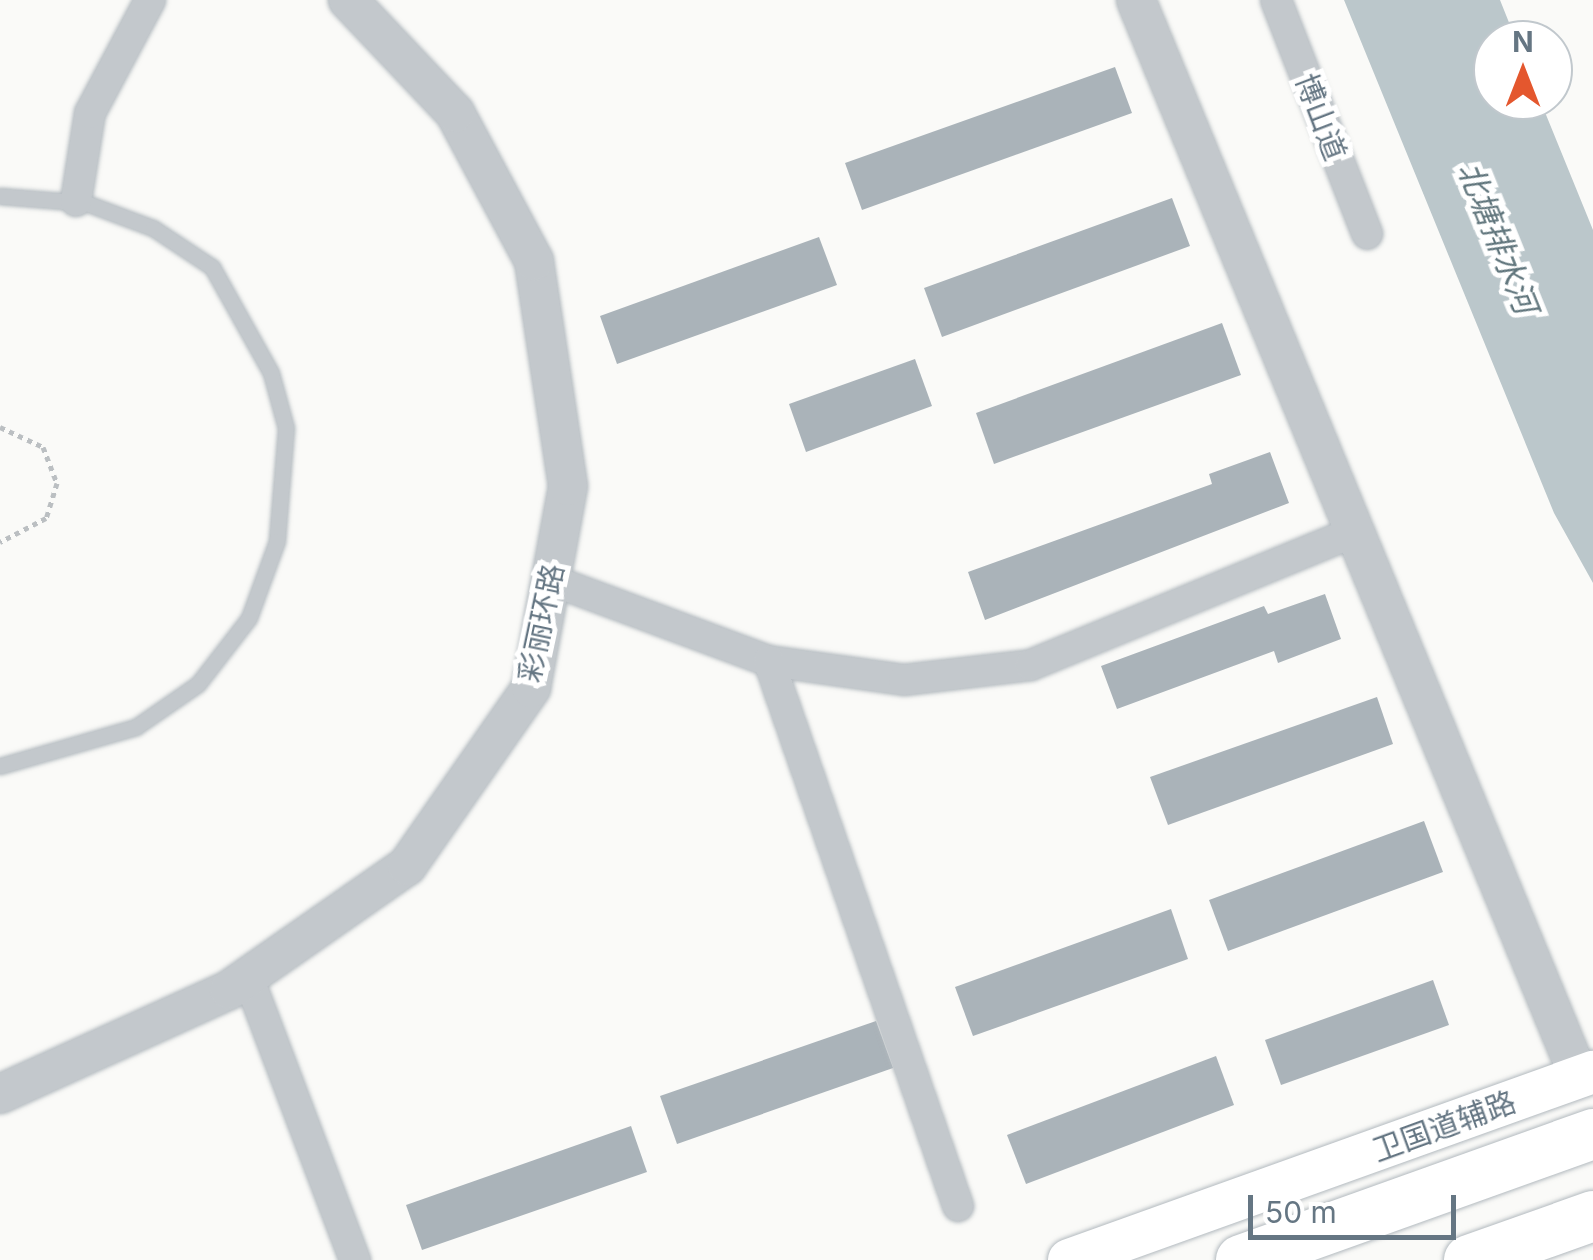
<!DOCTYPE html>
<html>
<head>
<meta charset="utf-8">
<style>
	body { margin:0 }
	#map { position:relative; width:1593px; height:1260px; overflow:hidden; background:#fafaf8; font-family:Inter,"Noto Sans SC",sans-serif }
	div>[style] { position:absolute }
	.water>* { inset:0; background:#bbc7cb }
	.building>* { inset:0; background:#aab3b9 }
	.path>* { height:5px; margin-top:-2.5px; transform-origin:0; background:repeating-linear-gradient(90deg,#bbbfc2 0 5px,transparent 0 10px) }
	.roads { filter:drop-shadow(0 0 2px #b3babf) drop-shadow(0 0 2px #b3babf) }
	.service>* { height:15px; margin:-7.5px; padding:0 7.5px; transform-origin:7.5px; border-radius:7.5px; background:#c3c8cc }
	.minor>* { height:30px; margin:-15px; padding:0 15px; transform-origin:15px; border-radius:15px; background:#c3c8cc }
	.tertiary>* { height:38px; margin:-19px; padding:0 19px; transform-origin:19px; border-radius:19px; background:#c3c8cc }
	.secondary>* { height:42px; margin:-21px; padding:0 21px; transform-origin:21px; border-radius:21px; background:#fff }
	.trunk>* { height:50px; margin:-25px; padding:0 25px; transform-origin:25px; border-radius:25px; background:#fff }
	span { translate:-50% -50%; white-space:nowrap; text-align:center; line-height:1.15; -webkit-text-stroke:10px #fff; paint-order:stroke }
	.street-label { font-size:30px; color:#657683 }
	.water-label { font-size:32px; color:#60757c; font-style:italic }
	.north { position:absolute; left:1473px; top:20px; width:100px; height:100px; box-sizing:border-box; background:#fff; border:2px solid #c1c8cd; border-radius:50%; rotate:0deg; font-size:28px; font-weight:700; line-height:40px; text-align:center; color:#657683 }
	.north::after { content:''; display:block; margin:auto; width:35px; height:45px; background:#e4572e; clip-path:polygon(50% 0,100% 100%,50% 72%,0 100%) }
	.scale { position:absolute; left:1248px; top:1195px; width:208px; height:45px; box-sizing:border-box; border:5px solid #657683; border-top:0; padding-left:12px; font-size:30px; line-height:35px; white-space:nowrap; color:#657683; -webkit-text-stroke:8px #fff; paint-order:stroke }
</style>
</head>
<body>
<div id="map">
	<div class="water">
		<i style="clip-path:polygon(1344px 0,1500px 0,1516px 40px,1493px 40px,1493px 100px,1540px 100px,1593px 230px,1593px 583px,1554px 513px)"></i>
	</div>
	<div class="building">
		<i style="clip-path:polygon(1115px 67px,1132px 113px,862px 210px,845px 163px)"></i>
		<i style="clip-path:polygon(1172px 198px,1190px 246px,942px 337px,924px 288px)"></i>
		<i style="clip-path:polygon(819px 237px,837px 285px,617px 364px,600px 316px)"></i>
		<i style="clip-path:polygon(1222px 323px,1241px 375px,994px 464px,976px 413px)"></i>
		<i style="clip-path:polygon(915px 359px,932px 406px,806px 452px,789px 404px)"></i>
		<i style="clip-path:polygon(1270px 452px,1289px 503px,985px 620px,968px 572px,1212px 484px,1209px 474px)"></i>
		<i style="clip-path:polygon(1325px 594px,1341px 639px,1278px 663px,1274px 651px,1117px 709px,1101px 666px,1264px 606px,1268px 614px)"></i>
		<i style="clip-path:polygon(1377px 697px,1393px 744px,1168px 825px,1150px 777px)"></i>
		<i style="clip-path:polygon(1424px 821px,1443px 872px,1228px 951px,1209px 900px)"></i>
		<i style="clip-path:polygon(1171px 909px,1188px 959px,973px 1036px,955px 987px)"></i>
		<i style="clip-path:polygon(1433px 980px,1449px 1025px,1281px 1085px,1265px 1040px)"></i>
		<i style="clip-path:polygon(876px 1021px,893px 1068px,677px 1144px,660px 1096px)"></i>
		<i style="clip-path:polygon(1216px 1056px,1234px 1105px,1026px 1184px,1007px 1135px)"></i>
		<i style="clip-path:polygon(631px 1126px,647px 1172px,422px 1250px,406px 1205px)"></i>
	</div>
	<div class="path">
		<i style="left:0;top:427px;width:47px;rotate:24.9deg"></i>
		<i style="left:43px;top:447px;width:39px;rotate:69deg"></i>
		<i style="left:57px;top:483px;width:37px;rotate:107deg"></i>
		<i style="left:46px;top:518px;width:52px;rotate:152.4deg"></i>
	</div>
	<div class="roads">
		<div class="service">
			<i style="left:0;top:196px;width:86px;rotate:4.7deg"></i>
			<i style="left:86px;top:203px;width:72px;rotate:20.5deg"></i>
			<i style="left:153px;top:228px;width:71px;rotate:33.5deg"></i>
			<i style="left:212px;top:267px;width:121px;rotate:60.9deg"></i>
			<i style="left:271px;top:373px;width:57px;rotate:74.7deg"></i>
			<i style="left:286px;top:428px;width:113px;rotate:94.6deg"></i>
			<i style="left:277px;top:541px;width:82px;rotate:110deg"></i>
			<i style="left:249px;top:618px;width:83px;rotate:127.7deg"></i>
			<i style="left:198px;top:684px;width:75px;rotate:145.3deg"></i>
			<i style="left:136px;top:727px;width:141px;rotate:164deg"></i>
		</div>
		<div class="minor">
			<i style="left:1276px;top:0;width:251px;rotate:68.7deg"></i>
			<i style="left:76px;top:201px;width:89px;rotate:-81deg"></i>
			<i style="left:90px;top:113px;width:128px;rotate:-62deg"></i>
			<i style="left:551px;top:580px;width:233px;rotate:20.4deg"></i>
			<i style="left:769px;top:661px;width:136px;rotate:8deg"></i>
			<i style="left:904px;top:680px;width:128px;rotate:-6.7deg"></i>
			<i style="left:1031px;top:665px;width:347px;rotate:-22.4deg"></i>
			<i style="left:769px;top:661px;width:577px;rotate:70.87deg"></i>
			<i style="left:248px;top:977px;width:303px;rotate:69.3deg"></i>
		</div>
		<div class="tertiary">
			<i style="left:1136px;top:0;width:1165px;rotate:67.64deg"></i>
			<i style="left:0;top:1094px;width:252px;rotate:-24.4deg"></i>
			<i style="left:229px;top:990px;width:217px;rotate:-34.9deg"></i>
			<i style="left:407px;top:866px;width:217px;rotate:-55.1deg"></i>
			<i style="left:531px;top:688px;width:205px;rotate:-79.6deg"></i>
			<i style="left:568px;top:486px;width:228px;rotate:-98.6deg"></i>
			<i style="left:534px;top:261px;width:168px;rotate:-118.1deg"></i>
			<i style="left:455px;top:113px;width:156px;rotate:-133.4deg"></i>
		</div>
		<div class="secondary">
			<i style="left:1069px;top:1260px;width:557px;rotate:-19.74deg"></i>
		</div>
		<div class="trunk">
			<i style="left:1241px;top:1260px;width:374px;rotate:-19.7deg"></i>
			<i style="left:1469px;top:1260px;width:132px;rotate:-19.5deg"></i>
		</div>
	</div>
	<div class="street-label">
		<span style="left:1321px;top:117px;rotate:69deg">博山道</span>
		<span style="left:541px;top:623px;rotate:-78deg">彩丽环路</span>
		<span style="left:1444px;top:1126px;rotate:-20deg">卫国道辅路</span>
	</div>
	<div class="water-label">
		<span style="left:1497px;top:238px;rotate:68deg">北塘排水河</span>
	</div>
	<div class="north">N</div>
	<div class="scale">50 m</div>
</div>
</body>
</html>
